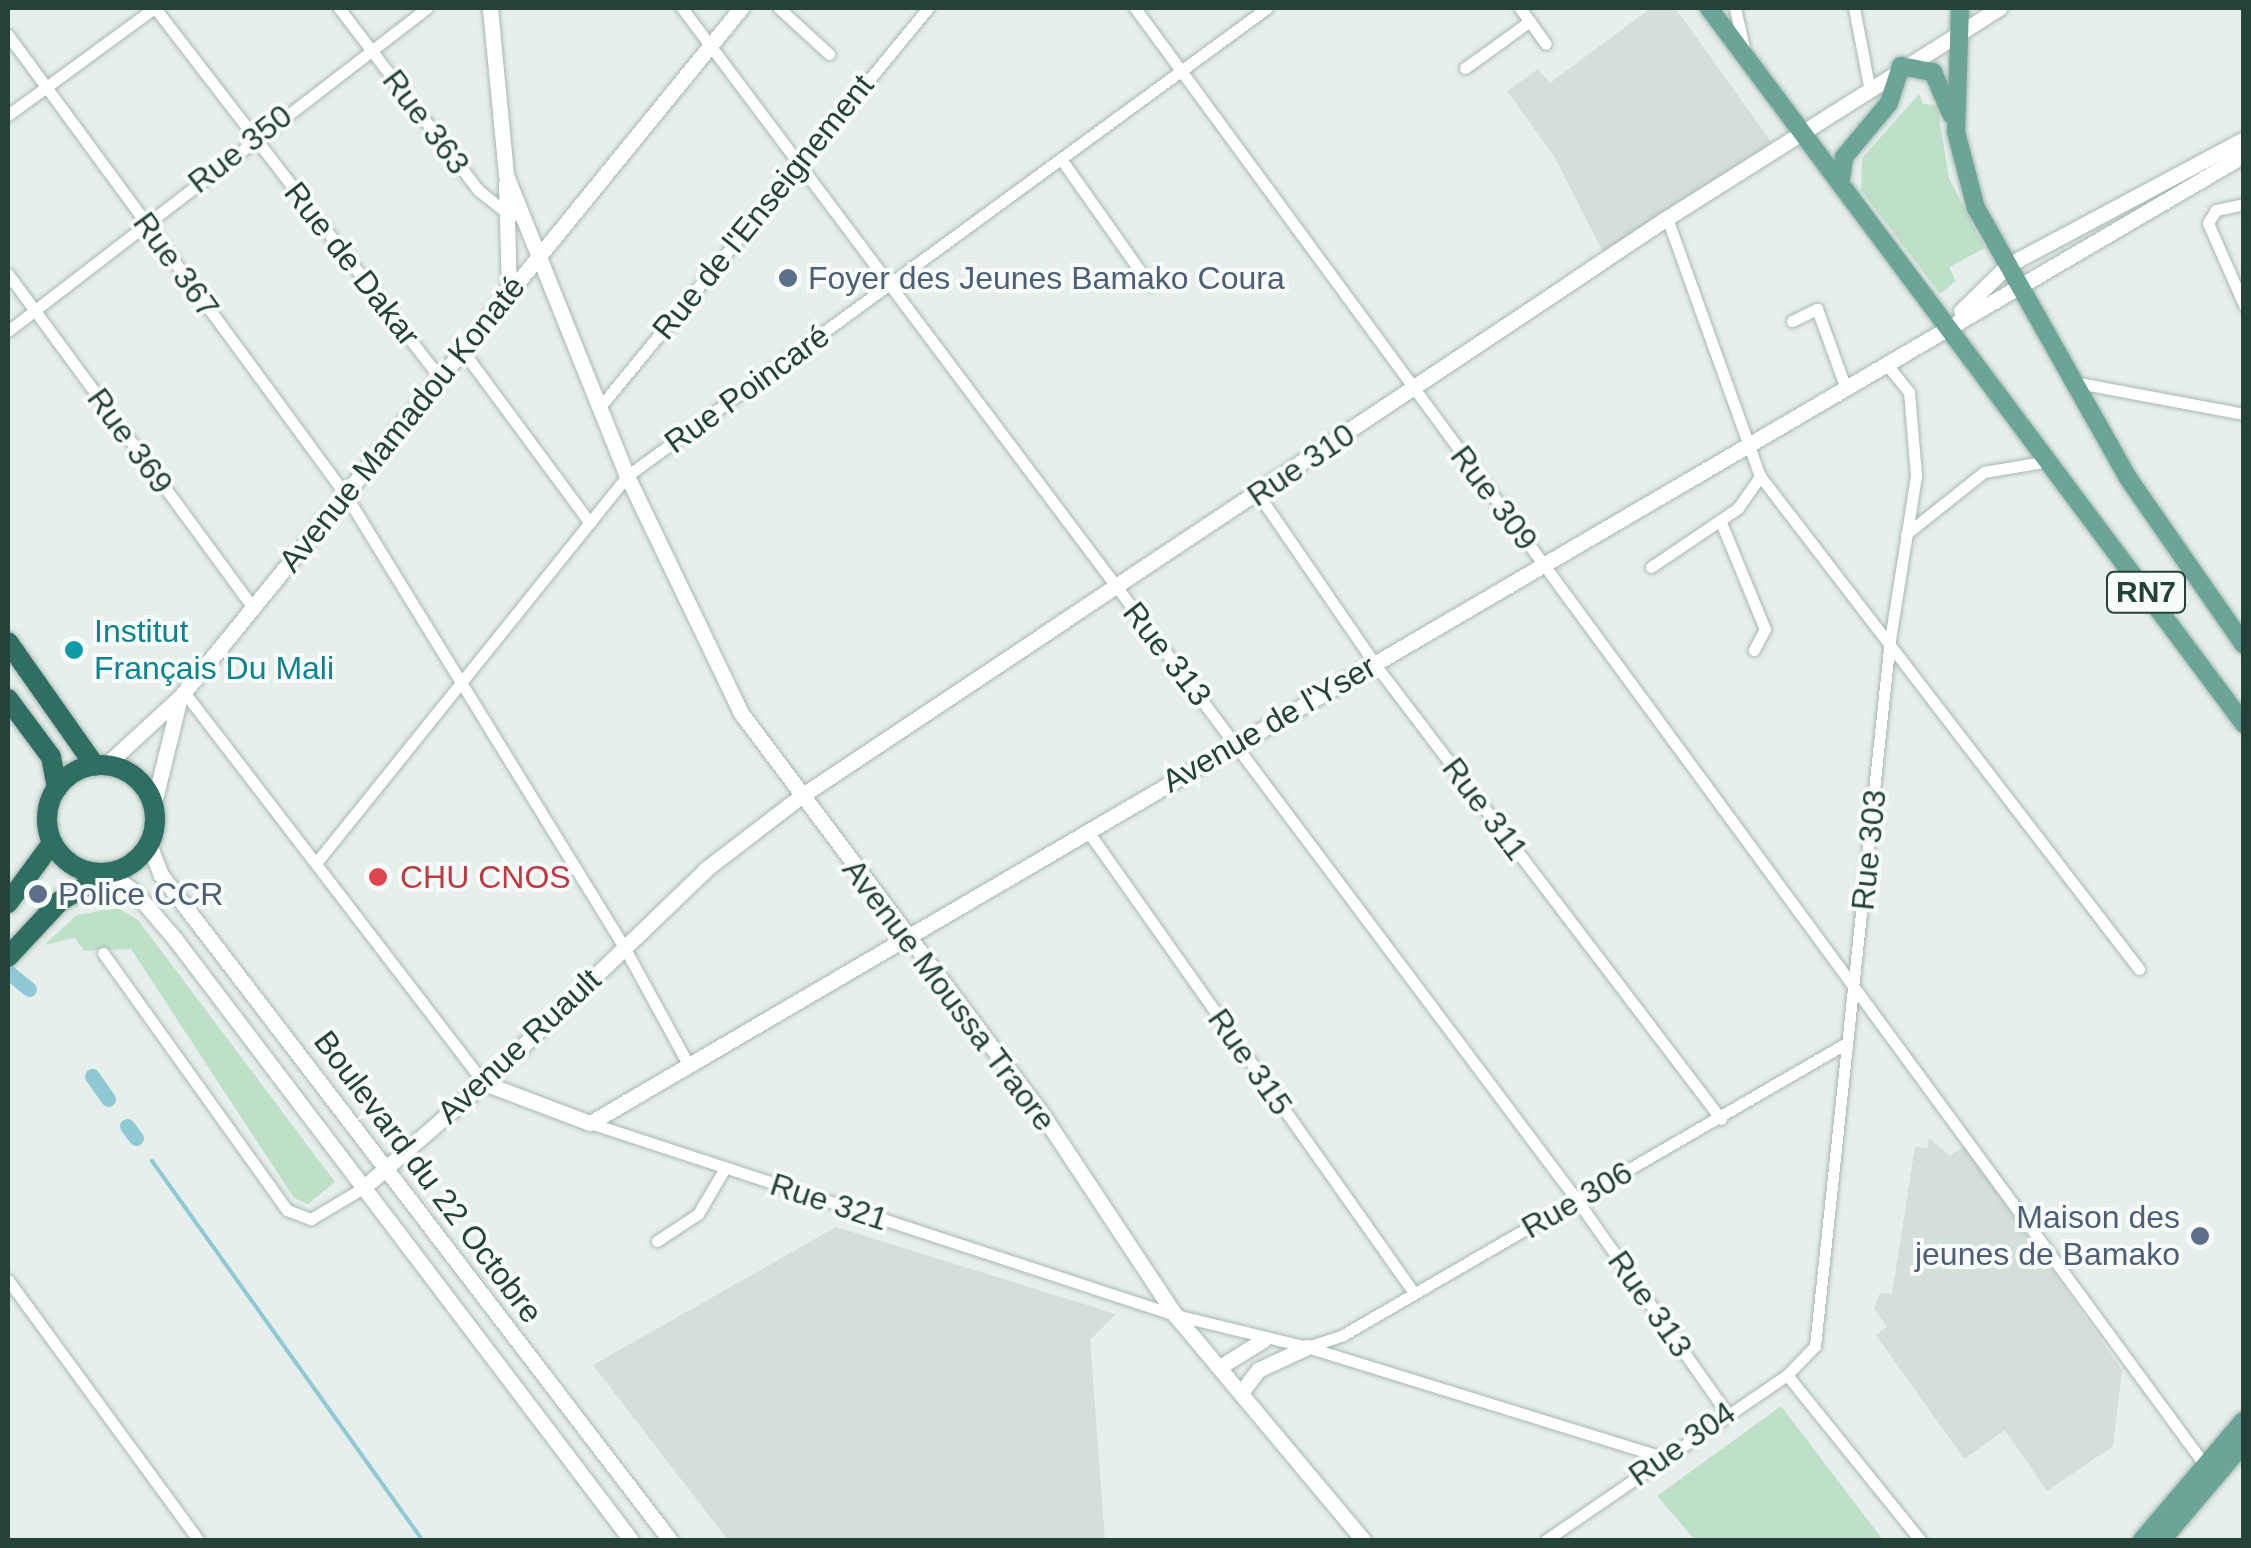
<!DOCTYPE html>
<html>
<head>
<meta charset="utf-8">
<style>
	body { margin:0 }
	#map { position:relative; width:2251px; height:1548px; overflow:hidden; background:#e6efeb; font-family:Arial,sans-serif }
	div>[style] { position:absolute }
	.built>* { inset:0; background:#d4dfda }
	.green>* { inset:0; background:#bfe0c8 }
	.stream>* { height:4px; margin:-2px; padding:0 2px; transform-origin:2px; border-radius:2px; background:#8ec9d4 }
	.canal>* { height:15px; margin:-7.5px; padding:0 7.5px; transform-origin:7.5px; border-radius:7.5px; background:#8ec9d4 }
	.roads { filter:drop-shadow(0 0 2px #a8b8b2) drop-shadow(0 0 2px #a8b8b2) }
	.street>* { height:11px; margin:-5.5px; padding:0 5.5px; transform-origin:5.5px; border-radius:5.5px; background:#fff }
	.secondary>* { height:15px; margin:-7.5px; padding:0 7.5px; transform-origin:7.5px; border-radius:7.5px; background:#fff }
	.primary>* { height:18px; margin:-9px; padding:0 9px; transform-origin:9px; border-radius:9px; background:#6aa596 }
	.highway>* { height:20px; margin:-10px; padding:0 10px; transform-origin:10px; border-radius:10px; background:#2f6f62 }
	.highway>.ring { margin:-10px; padding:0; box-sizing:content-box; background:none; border:20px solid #2f6f62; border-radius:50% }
	.dots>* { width:28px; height:28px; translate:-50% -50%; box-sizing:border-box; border:5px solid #f7fbf9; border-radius:50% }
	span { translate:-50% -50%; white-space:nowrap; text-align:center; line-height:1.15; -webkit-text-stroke:8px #f7fbf9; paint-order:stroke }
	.shield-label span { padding:2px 8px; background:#f7fbf9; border:2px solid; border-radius:8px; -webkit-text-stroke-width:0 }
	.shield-label { font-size:30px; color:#24423a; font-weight:700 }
	.street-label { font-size:32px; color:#24423a }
	.service-label { font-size:32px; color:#4e5e75 }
	.left { translate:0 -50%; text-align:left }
	.right { translate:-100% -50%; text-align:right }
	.culture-label { font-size:32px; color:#0d838f }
	.health-label { font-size:32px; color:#be3a42 }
	.frame { position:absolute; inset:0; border:10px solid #24423a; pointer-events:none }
</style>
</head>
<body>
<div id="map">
	<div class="built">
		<i style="clip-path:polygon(1651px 8px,1675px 8px,1773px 144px,1606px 258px,1554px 156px,1507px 91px,1538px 69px,1550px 83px)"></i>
		<i style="clip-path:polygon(1929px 1138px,1950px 1156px,1965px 1146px,2122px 1370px,2113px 1446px,2047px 1491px,2005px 1430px,1964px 1459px,1876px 1335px,1887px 1327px,1874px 1308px,1880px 1293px,1892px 1294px,1915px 1147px,1928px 1148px)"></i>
		<i style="clip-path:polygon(836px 1227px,1116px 1314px,1090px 1340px,1105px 1540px,728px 1540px,593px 1365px)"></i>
	</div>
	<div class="green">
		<i style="clip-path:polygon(1919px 94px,1923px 104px,1937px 105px,1949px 178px,1985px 248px,1949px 267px,1956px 281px,1940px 294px,1861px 190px,1862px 158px)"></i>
		<i style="clip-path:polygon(118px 908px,138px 920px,335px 1182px,308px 1204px,294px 1198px,131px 949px,84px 951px,75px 938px,44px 945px,77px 915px)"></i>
		<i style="clip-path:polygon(1781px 1406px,1883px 1540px,1695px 1540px,1657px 1496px)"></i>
	</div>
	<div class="stream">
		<i style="left:152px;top:1161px;width:465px;rotate:54.5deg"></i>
	</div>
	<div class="canal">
		<i style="left:8px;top:972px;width:27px;rotate:39deg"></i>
		<i style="left:92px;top:1076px;width:28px;rotate:55deg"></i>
		<i style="left:127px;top:1126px;width:15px;rotate:53deg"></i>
	</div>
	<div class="roads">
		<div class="street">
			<i style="left:155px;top:8px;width:467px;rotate:52.4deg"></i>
			<i style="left:339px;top:8px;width:229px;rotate:52.6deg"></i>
			<i style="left:478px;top:190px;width:43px;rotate:38.5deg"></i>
			<i style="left:682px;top:8px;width:1491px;rotate:53.1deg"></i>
			<i style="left:1577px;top:1200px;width:259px;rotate:54.9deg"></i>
			<i style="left:779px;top:8px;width:68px;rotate:42.6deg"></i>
			<i style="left:1135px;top:8px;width:1806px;rotate:53.71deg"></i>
			<i style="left:1520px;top:8px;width:44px;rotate:54.2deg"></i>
			<i style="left:1735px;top:8px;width:41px;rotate:77.3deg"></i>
			<i style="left:1854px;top:8px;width:79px;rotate:79.1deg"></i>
			<i style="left:8px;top:35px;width:569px;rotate:53.71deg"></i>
			<i style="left:345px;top:494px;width:532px;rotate:58.37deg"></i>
			<i style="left:624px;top:947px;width:133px;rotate:61.3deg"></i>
			<i style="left:1465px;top:68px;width:80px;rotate:-35.9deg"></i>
			<i style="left:8px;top:115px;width:181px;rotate:-36.2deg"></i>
			<i style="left:1061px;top:159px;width:154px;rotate:54.8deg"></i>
			<i style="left:2244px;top:204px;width:29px;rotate:168deg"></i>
			<i style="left:2216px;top:210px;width:15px;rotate:122deg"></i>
			<i style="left:2208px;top:223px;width:90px;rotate:66.3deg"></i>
			<i style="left:1667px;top:218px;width:274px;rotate:70.2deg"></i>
			<i style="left:1760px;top:476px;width:622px;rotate:52.45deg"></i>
			<i style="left:8px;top:274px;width:414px;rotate:53.7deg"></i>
			<i style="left:1792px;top:321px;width:28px;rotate:-26deg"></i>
			<i style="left:1817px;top:309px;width:82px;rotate:70deg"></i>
			<i style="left:8px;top:331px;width:529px;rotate:-37.63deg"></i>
			<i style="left:462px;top:350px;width:215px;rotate:53.5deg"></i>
			<i style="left:2073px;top:382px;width:174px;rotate:10.6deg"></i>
			<i style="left:599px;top:408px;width:518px;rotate:-50.56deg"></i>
			<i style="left:1258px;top:494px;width:205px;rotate:55.5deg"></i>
			<i style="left:1374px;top:663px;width:573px;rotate:52.73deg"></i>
			<i style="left:1720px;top:520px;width:118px;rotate:67.6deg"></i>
			<i style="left:1765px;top:629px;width:24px;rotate:118deg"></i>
			<i style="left:1906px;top:534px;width:100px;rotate:-38.5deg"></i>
			<i style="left:1984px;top:472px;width:66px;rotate:-9.6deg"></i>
			<i style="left:1651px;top:567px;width:105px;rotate:-34.1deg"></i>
			<i style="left:1738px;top:508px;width:39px;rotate:-55deg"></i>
			<i style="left:184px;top:692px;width:493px;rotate:52.5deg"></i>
			<i style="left:1087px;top:830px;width:567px;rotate:54.77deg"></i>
			<i style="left:316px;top:863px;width:496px;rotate:-51.2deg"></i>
			<i style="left:627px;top:476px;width:793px;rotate:-36.18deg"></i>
			<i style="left:103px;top:953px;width:316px;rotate:54.4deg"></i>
			<i style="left:287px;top:1210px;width:26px;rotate:21deg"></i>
			<i style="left:311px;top:1219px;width:61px;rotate:-30.8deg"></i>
			<i style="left:590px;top:1123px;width:616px;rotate:18.17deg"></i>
			<i style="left:1175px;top:1315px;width:136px;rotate:13.6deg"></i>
			<i style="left:1307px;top:1347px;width:372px;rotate:17.2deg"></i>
			<i style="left:657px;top:1241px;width:49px;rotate:-33.4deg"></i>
			<i style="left:698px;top:1214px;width:53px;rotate:-59.6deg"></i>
			<i style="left:8px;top:1280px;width:322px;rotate:53.8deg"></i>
			<i style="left:1307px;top:1347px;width:38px;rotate:-18deg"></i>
			<i style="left:1343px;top:1335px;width:578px;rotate:-30.11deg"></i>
			<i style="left:1787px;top:1375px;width:212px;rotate:51.1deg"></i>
			<i style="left:1546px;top:1540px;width:292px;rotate:-34.4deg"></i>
			<i style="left:1787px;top:1375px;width:40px;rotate:-46deg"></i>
			<i style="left:1815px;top:1346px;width:710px;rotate:-83.94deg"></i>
			<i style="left:1890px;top:640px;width:167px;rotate:-81deg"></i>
			<i style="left:1916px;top:475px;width:83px;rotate:-94.8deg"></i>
			<i style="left:1909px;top:392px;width:38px;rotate:-129deg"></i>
		</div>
		<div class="secondary">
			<i style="left:490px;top:8px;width:168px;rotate:84.5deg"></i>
			<i style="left:506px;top:175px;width:324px;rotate:68.1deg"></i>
			<i style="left:627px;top:476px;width:263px;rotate:64.3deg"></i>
			<i style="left:741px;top:713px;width:501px;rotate:53.11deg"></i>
			<i style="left:1042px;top:1114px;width:241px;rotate:56.5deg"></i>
			<i style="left:1175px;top:1315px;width:293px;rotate:50.1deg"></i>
			<i style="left:506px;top:184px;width:107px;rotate:88.4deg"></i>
			<i style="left:1961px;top:311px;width:66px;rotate:-44.4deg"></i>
			<i style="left:2008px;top:265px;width:268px;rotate:-28.1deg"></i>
			<i style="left:106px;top:765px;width:100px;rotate:-42.6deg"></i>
			<i style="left:180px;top:697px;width:889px;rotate:-50.85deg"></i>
			<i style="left:153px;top:807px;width:113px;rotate:-76.2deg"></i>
			<i style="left:149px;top:844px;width:33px;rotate:69deg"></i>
			<i style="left:161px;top:875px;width:837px;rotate:52.57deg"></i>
			<i style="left:108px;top:873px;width:32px;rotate:35deg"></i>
			<i style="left:134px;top:891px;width:63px;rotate:49.5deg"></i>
			<i style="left:175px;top:939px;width:754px;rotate:52.81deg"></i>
			<i style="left:484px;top:1083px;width:113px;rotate:20.7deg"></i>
			<i style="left:590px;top:1123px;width:1916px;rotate:-30.34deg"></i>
			<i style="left:363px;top:1188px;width:160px;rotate:-41deg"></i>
			<i style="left:484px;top:1083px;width:308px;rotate:-43.9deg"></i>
			<i style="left:706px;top:869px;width:118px;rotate:-37.5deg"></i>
			<i style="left:800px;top:797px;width:1043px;rotate:-33.74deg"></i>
			<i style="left:1667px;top:218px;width:393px;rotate:-32.3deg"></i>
			<i style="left:1223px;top:1365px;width:47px;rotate:-32deg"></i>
			<i style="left:1243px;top:1390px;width:25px;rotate:-53deg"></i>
			<i style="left:1258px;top:1370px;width:54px;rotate:-25.1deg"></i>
		</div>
		<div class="primary">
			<i style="left:1709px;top:8px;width:894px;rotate:53.23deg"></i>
			<i style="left:1960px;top:8px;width:124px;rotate:91.8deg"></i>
			<i style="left:1956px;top:132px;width:79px;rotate:75.3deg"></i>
			<i style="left:1976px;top:208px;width:310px;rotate:60.6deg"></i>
			<i style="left:2128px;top:478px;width:203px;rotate:55.2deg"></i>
			<i style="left:1841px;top:179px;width:22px;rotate:-82deg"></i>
			<i style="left:1844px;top:157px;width:70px;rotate:-50.2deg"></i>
			<i style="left:1889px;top:103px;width:39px;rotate:-72deg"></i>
			<i style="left:1901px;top:66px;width:33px;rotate:11deg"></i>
			<i style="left:1933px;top:72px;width:46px;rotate:66.8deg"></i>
			<i style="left:2142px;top:1540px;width:157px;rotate:-49.6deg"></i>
			<i style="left:2162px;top:1540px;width:127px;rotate:-49.8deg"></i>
		</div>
		<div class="highway">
			<i style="left:8px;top:642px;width:151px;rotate:54.9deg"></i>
			<i style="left:8px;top:699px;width:72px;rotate:53.4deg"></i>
			<i style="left:51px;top:757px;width:32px;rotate:79deg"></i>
			<i class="ring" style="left:47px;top:765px;width:88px;height:88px"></i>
			<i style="left:8px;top:903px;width:74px;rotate:-53.7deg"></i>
			<i style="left:8px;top:957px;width:76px;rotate:-47.1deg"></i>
			<i style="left:60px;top:901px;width:54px;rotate:-29.9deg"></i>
		</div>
	</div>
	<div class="dots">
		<i style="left:788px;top:278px;background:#5c6f8a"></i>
		<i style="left:74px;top:650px;background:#0f9aa8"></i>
		<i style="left:378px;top:877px;background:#e0444e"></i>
		<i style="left:38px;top:894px;background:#5c6f8a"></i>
		<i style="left:2200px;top:1236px;background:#5c6f8a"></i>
	</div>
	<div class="shield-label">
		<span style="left:2146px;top:592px">RN7</span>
	</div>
	<div class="street-label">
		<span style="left:426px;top:122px;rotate:53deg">Rue 363</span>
		<span style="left:240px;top:149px;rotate:-38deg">Rue 350</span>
		<span style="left:763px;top:207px;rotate:-51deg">Rue de l'Enseignement</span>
		<span style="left:352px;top:264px;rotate:52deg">Rue de Dakar</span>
		<span style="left:176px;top:265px;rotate:54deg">Rue 367</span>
		<span style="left:747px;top:389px;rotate:-36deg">Rue Poincaré</span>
		<span style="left:402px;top:424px;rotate:-51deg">Avenue Mamadou Konaté</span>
		<span style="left:130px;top:441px;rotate:54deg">Rue 369</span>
		<span style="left:1301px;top:465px;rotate:-34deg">Rue 310</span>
		<span style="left:1494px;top:498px;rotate:53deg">Rue 309</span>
		<span style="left:1167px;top:654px;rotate:52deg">Rue 313</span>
		<span style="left:1269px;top:724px;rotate:-30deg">Avenue de l'Yser</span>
		<span style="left:1485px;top:809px;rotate:53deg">Rue 311</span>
		<span style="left:1869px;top:850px;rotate:-84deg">Rue 303</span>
		<span style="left:949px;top:995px;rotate:53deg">Avenue Moussa Traore</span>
		<span style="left:519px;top:1046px;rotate:-43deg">Avenue Ruault</span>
		<span style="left:1250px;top:1062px;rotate:55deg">Rue 315</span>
		<span style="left:428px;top:1177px;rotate:53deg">Boulevard du 22 Octobre</span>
		<span style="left:1577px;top:1200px;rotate:-30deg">Rue 306</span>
		<span style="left:829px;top:1202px;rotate:18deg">Rue 321</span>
		<span style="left:1650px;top:1304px;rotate:55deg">Rue 313</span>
		<span style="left:1682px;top:1444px;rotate:-35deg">Rue 304</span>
	</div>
	<div class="service-label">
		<span class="left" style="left:808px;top:278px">Foyer des Jeunes Bamako Coura</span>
		<span class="left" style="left:58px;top:894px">Police CCR</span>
		<span class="right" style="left:2180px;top:1236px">Maison des<br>jeunes de Bamako</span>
	</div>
	<div class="culture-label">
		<span class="left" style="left:94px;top:650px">Institut<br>Français Du Mali</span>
	</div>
	<div class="health-label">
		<span class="left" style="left:400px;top:877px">CHU CNOS</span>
	</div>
	<div class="frame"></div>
</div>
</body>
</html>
